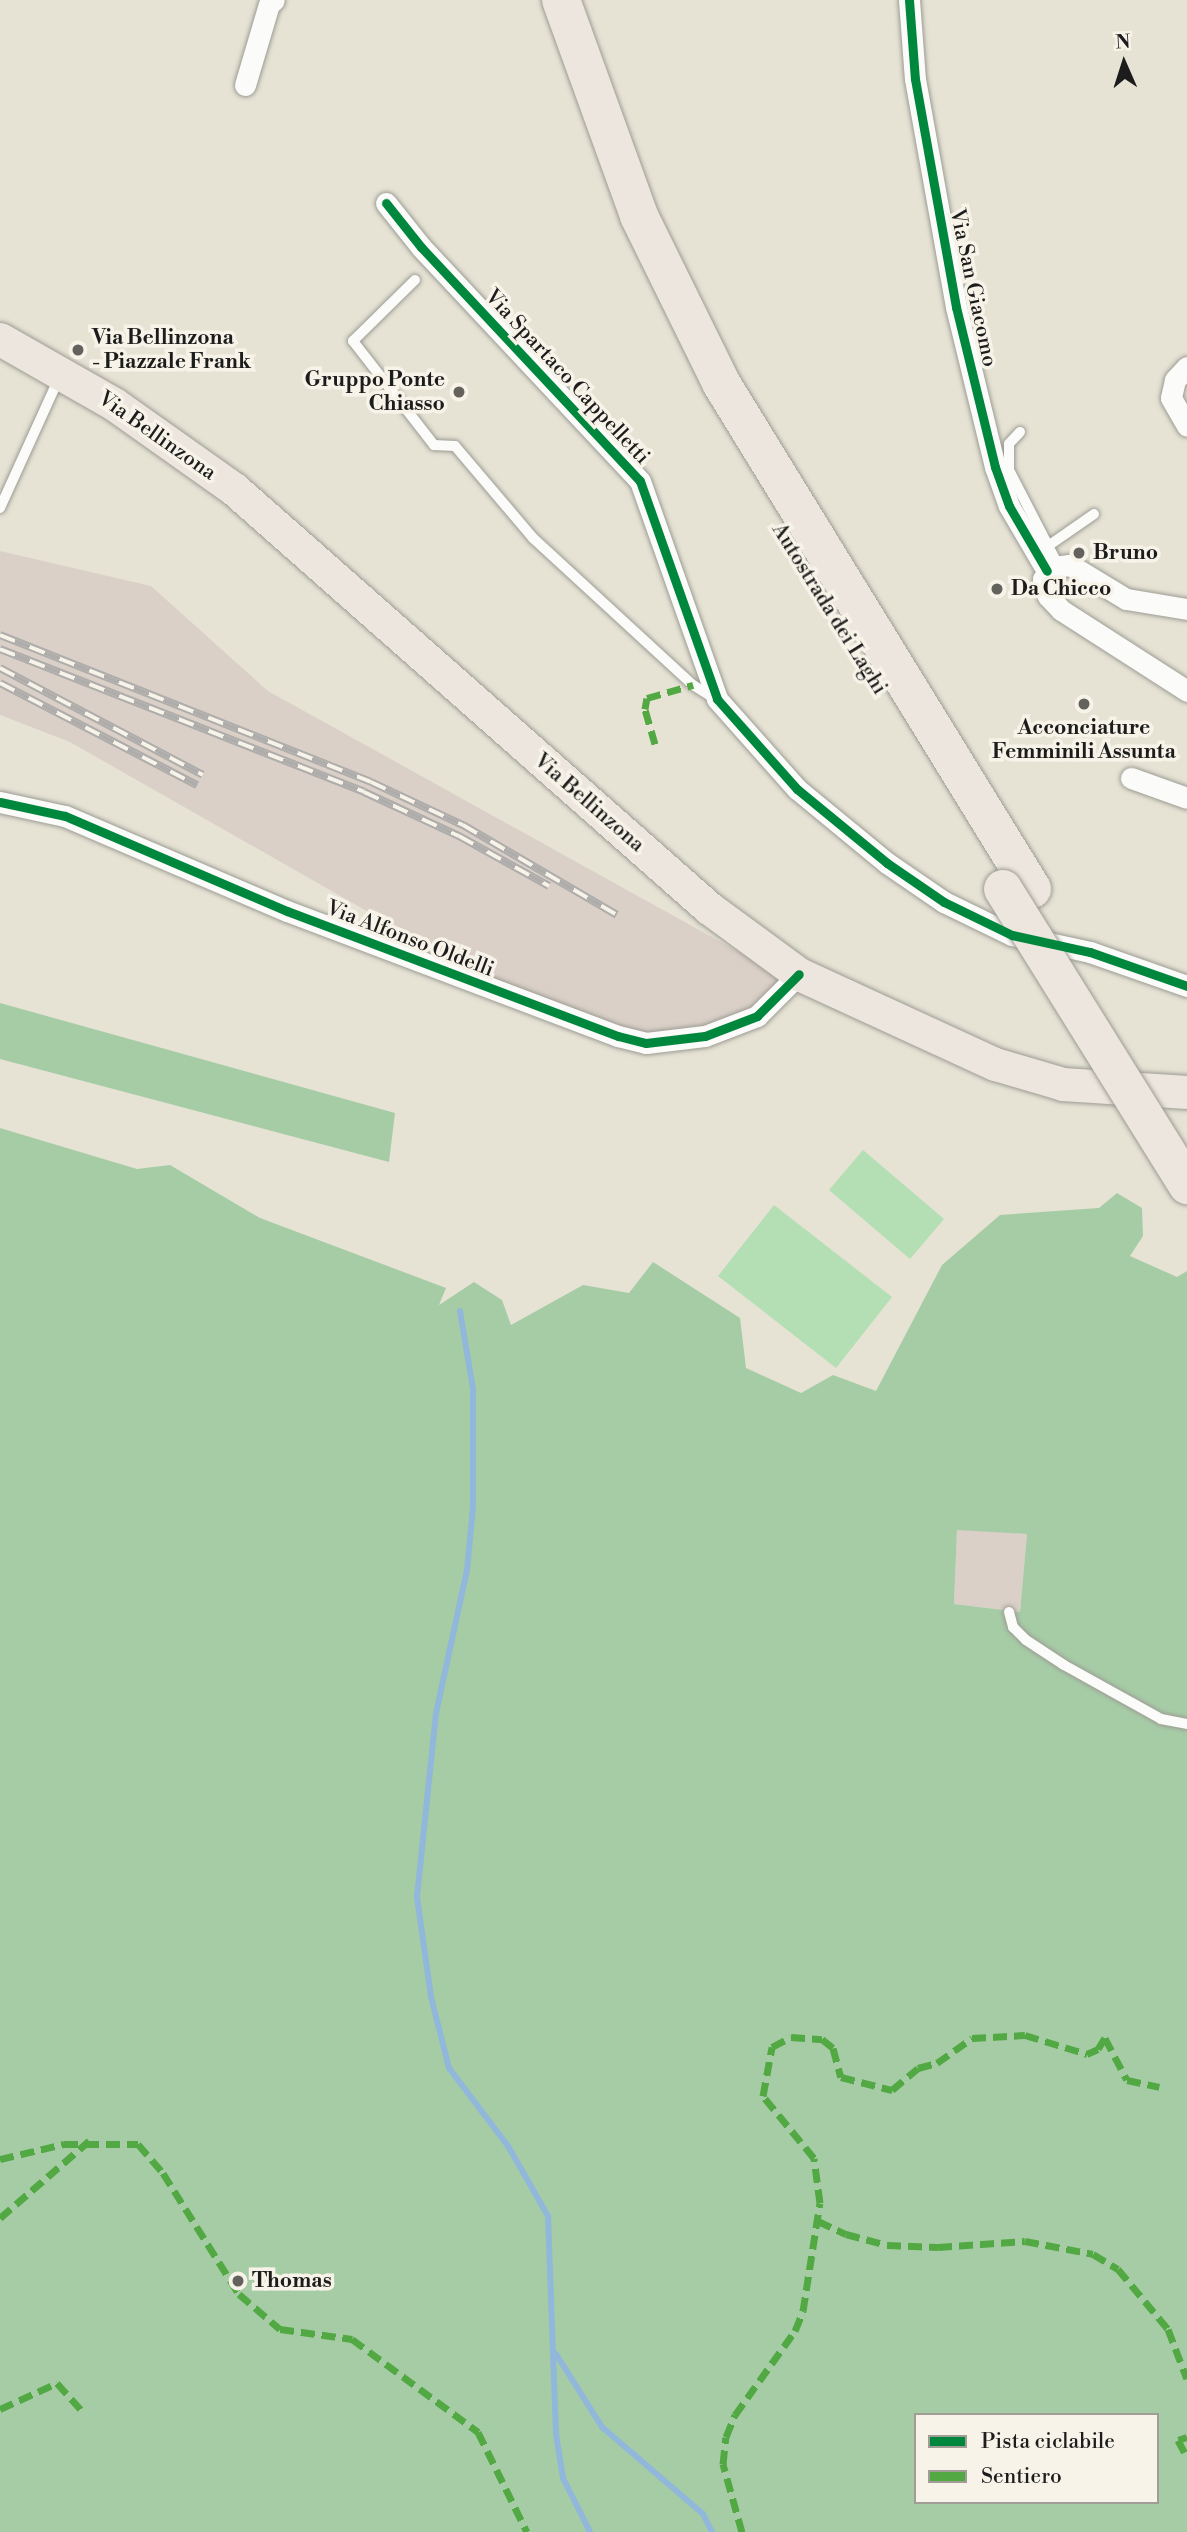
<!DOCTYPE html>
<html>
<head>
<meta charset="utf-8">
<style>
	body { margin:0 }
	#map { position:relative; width:1187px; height:2532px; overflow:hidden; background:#e6e3d5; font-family:"Libre Bodoni",serif }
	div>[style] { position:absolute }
	.industrial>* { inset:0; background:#dad0c7 }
	.green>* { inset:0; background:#b4deb3 }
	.forest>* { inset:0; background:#a6cca6 }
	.stream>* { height:6px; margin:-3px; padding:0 3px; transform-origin:3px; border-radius:3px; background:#91b8da }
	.roads { filter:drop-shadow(0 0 2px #9d9c94) drop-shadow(0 0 2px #9d9c94) }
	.lane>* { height:10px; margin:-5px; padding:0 5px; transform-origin:5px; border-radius:5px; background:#fbfbf9 }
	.street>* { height:21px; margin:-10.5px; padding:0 10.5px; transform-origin:10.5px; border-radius:10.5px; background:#fbfbf9 }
	.primary>* { height:33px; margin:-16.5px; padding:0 16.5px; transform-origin:16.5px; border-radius:16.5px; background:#ede6de }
	.highway>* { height:38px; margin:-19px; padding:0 19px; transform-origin:19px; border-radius:19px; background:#ede6de }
	.rail>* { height:8px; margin-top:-4px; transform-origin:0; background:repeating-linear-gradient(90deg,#f7f3e8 0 16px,#aeadab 0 32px); box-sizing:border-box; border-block:2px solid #aeadab }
	.bridges { filter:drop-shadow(0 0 2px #9d9c94) drop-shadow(0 0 2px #9d9c94) }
	.highway-bridge>* { height:38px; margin:-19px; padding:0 19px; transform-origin:19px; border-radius:19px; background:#ede6de }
	.quiet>* { height:7px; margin-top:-3.5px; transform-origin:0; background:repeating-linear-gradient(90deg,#52a943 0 14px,transparent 0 21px) }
	.cycleway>* { height:9px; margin:-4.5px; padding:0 4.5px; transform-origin:4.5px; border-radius:4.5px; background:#00873e }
	.dots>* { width:19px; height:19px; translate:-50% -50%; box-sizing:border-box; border:4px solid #f7f3e8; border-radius:50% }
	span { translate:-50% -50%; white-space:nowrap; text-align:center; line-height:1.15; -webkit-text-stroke:7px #f7f3e8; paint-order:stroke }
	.street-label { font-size:21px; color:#1c1c1c }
	.poi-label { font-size:21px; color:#1c1c1c; font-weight:700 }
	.left { translate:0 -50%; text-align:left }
	.right { translate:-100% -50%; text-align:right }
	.legend { position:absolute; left:914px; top:2413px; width:245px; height:91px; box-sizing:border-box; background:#f7f3e8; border:2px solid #9f9d96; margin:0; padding:9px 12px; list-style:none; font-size:21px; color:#1c1c1c }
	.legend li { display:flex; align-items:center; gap:14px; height:35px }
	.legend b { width:35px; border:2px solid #9f9d96 }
	.north { position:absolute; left:1089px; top:28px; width:70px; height:70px; -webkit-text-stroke:5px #f7f3e8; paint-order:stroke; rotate:357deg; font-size:19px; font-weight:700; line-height:28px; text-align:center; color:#1c1c1c }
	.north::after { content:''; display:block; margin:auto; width:24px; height:32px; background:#1c1c1c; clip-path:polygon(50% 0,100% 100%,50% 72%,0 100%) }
</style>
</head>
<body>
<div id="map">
	<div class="industrial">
		<i style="clip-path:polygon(0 551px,151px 586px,268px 691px,784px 977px,757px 1016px,646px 1043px,521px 999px,70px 742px,0 715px)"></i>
		<i style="clip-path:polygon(957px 1529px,1027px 1534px,1020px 1612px,954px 1604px)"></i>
	</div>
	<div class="green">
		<i style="clip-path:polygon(863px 1150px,944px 1219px,910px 1259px,829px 1190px)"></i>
		<i style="clip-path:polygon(774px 1205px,892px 1297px,836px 1368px,718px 1276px)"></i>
	</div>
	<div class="forest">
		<i style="clip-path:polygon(0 1003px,395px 1113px,389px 1162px,0 1059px)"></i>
		<i style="clip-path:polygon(evenodd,0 1128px,137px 1169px,170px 1165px,260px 1218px,446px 1288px,439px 1305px,474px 1282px,502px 1300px,511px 1325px,583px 1285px,629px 1293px,653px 1262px,740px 1318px,746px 1368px,801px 1393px,833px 1375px,876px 1391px,942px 1265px,1000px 1215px,1099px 1208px,1117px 1193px,1142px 1208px,1143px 1236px,1130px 1256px,1177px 1277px,1187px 1271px,1187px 2532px,0 2532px,0 1128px,957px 1530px,1027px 1534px,1020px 1612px,954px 1604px,957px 1530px,0 1128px,916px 2415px,1157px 2415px,1157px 2502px,916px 2502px,916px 2415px)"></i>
	</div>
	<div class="stream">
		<i style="left:460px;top:1311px;width:79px;rotate:80.5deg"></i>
		<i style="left:473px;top:1389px;width:118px;rotate:90deg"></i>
		<i style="left:473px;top:1507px;width:63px;rotate:95.4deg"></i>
		<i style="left:467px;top:1570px;width:146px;rotate:102.2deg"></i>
		<i style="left:436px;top:1713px;width:185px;rotate:95.9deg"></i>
		<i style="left:417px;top:1897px;width:101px;rotate:82deg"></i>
		<i style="left:431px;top:1997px;width:73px;rotate:75.8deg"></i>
		<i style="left:449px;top:2068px;width:98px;rotate:52.9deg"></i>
		<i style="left:508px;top:2146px;width:81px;rotate:60.3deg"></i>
		<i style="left:548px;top:2216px;width:218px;rotate:87.9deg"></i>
		<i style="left:556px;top:2434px;width:45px;rotate:81deg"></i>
		<i style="left:563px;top:2478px;width:60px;rotate:63.4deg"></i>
		<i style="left:556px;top:2354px;width:86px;rotate:57.8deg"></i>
		<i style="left:602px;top:2427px;width:133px;rotate:40.7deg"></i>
		<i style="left:703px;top:2514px;width:20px;rotate:63deg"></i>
	</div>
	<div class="roads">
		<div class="lane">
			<i style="left:415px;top:280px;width:87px;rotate:135.5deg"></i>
			<i style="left:353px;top:341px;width:132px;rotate:52.1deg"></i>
			<i style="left:434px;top:445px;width:21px;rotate:3deg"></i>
			<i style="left:455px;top:446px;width:121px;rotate:49.7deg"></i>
			<i style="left:533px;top:538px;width:217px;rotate:42.6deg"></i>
			<i style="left:693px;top:685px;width:25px;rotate:32deg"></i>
			<i style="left:1020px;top:432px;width:16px;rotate:133deg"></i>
			<i style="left:1009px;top:444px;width:26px;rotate:90deg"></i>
			<i style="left:1009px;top:470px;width:107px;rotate:62.7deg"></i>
			<i style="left:0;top:508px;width:145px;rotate:-65.6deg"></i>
			<i style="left:1048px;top:546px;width:56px;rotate:-34.8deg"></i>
			<i style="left:1009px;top:1612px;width:16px;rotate:75deg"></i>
			<i style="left:1013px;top:1627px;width:18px;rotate:45deg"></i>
			<i style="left:1026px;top:1640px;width:45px;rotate:33.3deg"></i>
			<i style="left:1064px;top:1665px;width:111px;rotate:29.1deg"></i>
			<i style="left:1161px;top:1719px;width:26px;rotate:11deg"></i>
		</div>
		<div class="street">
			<i style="left:909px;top:0;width:79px;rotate:85.7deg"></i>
			<i style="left:915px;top:79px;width:232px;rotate:79.8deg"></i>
			<i style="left:956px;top:307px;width:165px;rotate:76.3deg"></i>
			<i style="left:995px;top:467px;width:41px;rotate:70.3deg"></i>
			<i style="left:1009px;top:506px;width:75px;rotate:59.7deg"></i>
			<i style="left:245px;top:85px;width:84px;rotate:-73.5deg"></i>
			<i style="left:269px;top:4px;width:6px;rotate:-39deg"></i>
			<i style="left:386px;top:203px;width:56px;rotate:51.5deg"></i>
			<i style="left:421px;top:247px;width:320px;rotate:46.9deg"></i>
			<i style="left:640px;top:481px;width:231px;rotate:70.5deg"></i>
			<i style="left:717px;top:699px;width:120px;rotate:48.4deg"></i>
			<i style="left:797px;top:789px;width:117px;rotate:39.4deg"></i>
			<i style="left:887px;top:863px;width:69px;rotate:34.4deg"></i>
			<i style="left:944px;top:902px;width:76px;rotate:25.9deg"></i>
			<i style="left:1012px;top:935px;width:80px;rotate:12.3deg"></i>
			<i style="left:1090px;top:952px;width:103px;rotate:19.3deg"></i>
			<i style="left:1187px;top:367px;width:18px;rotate:133deg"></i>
			<i style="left:1175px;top:380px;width:18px;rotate:103deg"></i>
			<i style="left:1171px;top:398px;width:32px;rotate:60deg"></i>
			<i style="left:1187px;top:609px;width:62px;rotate:-170.7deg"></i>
			<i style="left:1126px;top:599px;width:66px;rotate:-148.7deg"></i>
			<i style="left:1070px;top:565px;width:18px;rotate:174deg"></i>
			<i style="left:1052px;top:567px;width:15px;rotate:127deg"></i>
			<i style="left:1043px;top:579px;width:18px;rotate:74deg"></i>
			<i style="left:1048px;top:596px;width:19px;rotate:47deg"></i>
			<i style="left:1061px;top:610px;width:150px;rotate:32.7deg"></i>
			<i style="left:1131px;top:778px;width:59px;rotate:19.7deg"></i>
			<i style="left:0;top:802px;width:66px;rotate:12.2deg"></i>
			<i style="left:65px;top:816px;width:241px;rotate:23.2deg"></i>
			<i style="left:287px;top:911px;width:354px;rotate:20.7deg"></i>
			<i style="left:618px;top:1036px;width:29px;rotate:14deg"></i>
			<i style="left:646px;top:1043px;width:59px;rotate:-6.8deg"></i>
			<i style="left:705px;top:1036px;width:56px;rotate:-21deg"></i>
			<i style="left:757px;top:1016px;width:59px;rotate:-45deg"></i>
		</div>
		<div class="primary">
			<i style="left:0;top:339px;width:131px;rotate:29.7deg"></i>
			<i style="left:114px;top:404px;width:147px;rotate:35.3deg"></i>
			<i style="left:234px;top:489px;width:633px;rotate:41.42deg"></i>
			<i style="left:709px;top:908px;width:112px;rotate:36.3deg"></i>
			<i style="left:799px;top:974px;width:216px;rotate:24.7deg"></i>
			<i style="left:995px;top:1064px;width:71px;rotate:16.4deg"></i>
			<i style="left:1063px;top:1084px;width:124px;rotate:3.7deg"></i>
		</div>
		<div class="highway">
			<i style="left:561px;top:0;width:230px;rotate:70.1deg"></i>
			<i style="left:639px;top:216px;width:186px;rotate:63.8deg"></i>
			<i style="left:721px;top:383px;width:594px;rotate:58.42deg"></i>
		</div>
	</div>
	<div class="rail">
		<i style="left:0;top:635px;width:399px;rotate:21.6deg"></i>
		<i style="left:371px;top:782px;width:102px;rotate:25.1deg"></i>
		<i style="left:463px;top:825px;width:178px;rotate:30.3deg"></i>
		<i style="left:0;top:649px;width:391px;rotate:21.4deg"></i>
		<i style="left:364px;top:792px;width:105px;rotate:24.9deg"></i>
		<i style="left:459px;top:836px;width:103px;rotate:29.1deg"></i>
		<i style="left:0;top:668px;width:229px;rotate:27.8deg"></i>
		<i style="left:0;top:683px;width:222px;rotate:27.4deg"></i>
	</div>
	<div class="bridges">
		<div class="highway-bridge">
			<i style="left:1003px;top:889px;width:349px;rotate:58.1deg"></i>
		</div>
	</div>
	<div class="quiet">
		<i style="left:655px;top:744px;width:36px;rotate:-106deg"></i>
		<i style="left:645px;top:709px;width:11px;rotate:-80deg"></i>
		<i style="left:647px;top:698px;width:48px;rotate:-15.8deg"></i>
		<i style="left:0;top:2159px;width:66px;rotate:-13.2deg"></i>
		<i style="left:64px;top:2144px;width:74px"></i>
		<i style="left:138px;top:2144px;width:38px;rotate:49deg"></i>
		<i style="left:163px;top:2173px;width:143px;rotate:57.9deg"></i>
		<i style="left:239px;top:2294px;width:54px;rotate:40.5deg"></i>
		<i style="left:280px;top:2329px;width:73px;rotate:7.9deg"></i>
		<i style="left:352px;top:2339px;width:157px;rotate:36.4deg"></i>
		<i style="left:478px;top:2432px;width:111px;rotate:63.9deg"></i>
		<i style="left:0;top:2218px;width:118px;rotate:-40.9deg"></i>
		<i style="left:818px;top:2221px;width:31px;rotate:25deg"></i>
		<i style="left:846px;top:2234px;width:42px;rotate:15deg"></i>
		<i style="left:887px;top:2245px;width:51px;rotate:2.2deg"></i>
		<i style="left:938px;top:2247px;width:87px;rotate:-3.9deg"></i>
		<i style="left:1025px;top:2241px;width:69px;rotate:10.8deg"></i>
		<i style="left:1093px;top:2254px;width:29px;rotate:31deg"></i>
		<i style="left:1118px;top:2269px;width:78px;rotate:50.2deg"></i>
		<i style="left:1168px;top:2329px;width:53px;rotate:69.2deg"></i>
		<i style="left:0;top:2409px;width:63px;rotate:-24.5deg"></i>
		<i style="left:57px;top:2383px;width:36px;rotate:48deg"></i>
		<i style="left:1187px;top:2437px;width:9px;rotate:162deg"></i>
		<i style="left:1178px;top:2440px;width:19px;rotate:62deg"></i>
		<i style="left:742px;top:2532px;width:71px;rotate:-105.6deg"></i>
		<i style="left:723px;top:2464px;width:27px;rotate:-84deg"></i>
		<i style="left:726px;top:2437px;width:24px;rotate:-68deg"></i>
		<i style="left:735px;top:2415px;width:103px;rotate:-54.5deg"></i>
		<i style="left:795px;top:2331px;width:22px;rotate:-68deg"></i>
		<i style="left:803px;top:2311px;width:109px;rotate:-81.1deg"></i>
		<i style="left:820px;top:2203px;width:45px;rotate:-97.6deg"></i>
		<i style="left:814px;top:2158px;width:80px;rotate:-129.4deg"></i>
		<i style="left:763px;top:2096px;width:50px;rotate:-79.6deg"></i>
		<i style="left:772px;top:2047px;width:21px;rotate:-28deg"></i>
		<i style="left:791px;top:2037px;width:31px;rotate:4deg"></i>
		<i style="left:822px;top:2039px;width:14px;rotate:39deg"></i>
		<i style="left:833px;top:2048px;width:30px;rotate:75deg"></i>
		<i style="left:841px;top:2077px;width:53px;rotate:14.3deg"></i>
		<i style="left:892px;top:2090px;width:34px;rotate:-40deg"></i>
		<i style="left:918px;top:2068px;width:20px;rotate:-15deg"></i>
		<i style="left:937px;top:2063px;width:43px;rotate:-35.5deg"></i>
		<i style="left:972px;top:2038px;width:53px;rotate:-3.2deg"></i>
		<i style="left:1025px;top:2035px;width:65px;rotate:17deg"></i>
		<i style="left:1087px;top:2054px;width:12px;rotate:-24deg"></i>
		<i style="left:1098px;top:2049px;width:13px;rotate:-58deg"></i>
		<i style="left:1105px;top:2038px;width:47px;rotate:62.4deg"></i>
		<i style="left:1127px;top:2080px;width:33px;rotate:12deg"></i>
	</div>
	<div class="cycleway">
		<i style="left:909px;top:0;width:79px;rotate:85.7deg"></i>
		<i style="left:915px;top:79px;width:232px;rotate:79.8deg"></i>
		<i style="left:956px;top:307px;width:165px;rotate:76.3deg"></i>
		<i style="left:995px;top:467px;width:41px;rotate:70.3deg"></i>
		<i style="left:1009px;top:506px;width:75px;rotate:59.7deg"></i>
		<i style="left:386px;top:203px;width:56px;rotate:51.5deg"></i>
		<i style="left:421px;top:247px;width:320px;rotate:46.9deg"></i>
		<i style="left:640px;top:481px;width:231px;rotate:70.5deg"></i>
		<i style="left:717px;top:699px;width:120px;rotate:48.4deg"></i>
		<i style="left:797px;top:789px;width:117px;rotate:39.4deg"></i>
		<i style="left:887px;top:863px;width:69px;rotate:34.4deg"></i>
		<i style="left:944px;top:902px;width:76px;rotate:25.9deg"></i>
		<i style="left:1012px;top:935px;width:80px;rotate:12.3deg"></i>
		<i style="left:1090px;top:952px;width:103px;rotate:19.3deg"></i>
		<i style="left:0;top:802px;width:66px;rotate:12.2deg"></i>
		<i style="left:65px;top:816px;width:241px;rotate:23.2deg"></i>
		<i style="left:287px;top:911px;width:354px;rotate:20.7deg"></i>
		<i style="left:618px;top:1036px;width:29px;rotate:14deg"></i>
		<i style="left:646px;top:1043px;width:59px;rotate:-6.8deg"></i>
		<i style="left:705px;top:1036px;width:56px;rotate:-21deg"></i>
		<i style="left:757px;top:1016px;width:59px;rotate:-45deg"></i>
	</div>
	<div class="dots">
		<i style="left:78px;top:350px;background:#63625d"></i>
		<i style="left:459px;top:392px;background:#63625d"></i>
		<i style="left:1079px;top:553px;background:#63625d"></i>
		<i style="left:997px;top:589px;background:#63625d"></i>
		<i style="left:1084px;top:704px;background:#63625d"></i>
		<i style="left:238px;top:2281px;background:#63625d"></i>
	</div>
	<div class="street-label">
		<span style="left:973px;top:288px;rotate:78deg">Via San Giacomo</span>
		<span style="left:567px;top:377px;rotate:47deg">Via Spartaco Cappelletti</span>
		<span style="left:157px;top:436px;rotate:35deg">Via Bellinzona</span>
		<span style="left:829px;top:609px;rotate:58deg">Autostrada dei Laghi</span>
		<span style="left:589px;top:803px;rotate:41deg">Via Bellinzona</span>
		<span style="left:410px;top:939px;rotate:21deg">Via Alfonso Oldelli</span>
	</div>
	<div class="poi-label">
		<span class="left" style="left:92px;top:350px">Via Bellinzona<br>- Piazzale Frank</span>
		<span class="right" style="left:445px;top:392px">Gruppo Ponte<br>Chiasso</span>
		<span class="left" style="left:1093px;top:553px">Bruno</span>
		<span class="left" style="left:1011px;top:589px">Da Chicco</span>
		<span style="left:1084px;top:740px">Acconciature<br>Femminili Assunta</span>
		<span class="left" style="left:252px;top:2281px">Thomas</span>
	</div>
	<ul class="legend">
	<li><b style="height:9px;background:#00873e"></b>Pista ciclabile</li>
	<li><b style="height:9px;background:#52a943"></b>Sentiero</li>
	</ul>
	<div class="north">N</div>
</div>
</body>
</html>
